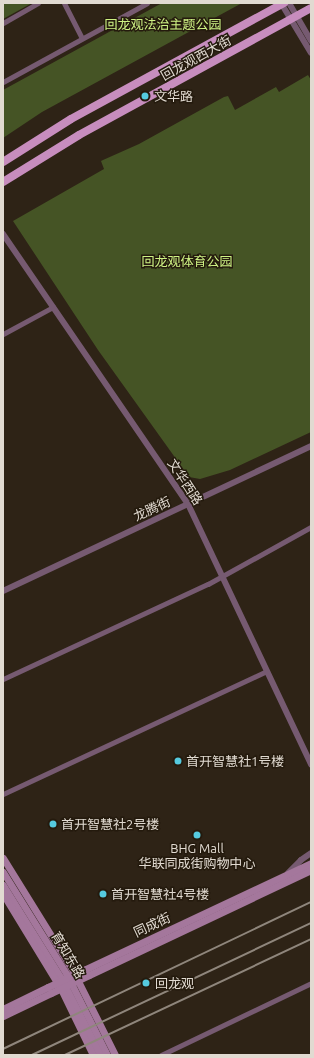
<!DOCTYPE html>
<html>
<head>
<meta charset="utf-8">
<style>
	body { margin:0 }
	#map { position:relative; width:314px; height:1058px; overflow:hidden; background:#2e2316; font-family:Ubuntu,"Noto Sans SC",sans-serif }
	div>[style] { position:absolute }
	.green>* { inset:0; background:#455425 }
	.minor>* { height:5px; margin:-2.5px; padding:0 2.5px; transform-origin:2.5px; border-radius:2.5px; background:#765a71 }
	.tertiary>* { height:6px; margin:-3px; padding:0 3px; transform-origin:3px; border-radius:3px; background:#765a71 }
	.secondary>* { height:7px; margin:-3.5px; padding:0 3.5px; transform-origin:3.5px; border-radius:3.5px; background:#a4779c }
	.primary>* { height:8px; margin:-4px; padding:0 4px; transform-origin:4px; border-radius:4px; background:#c78dbe }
	.rail>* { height:1.5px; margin:-0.75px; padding:0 0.75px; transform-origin:0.75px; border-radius:0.75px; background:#8f867c }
	.secondary-bridge>* { height:7px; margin:-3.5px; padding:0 3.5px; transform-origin:3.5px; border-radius:3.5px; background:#a4779c }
	.dots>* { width:11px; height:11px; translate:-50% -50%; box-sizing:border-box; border:2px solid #241a0d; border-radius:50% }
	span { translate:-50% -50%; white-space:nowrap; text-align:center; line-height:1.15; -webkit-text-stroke:3px #241a0d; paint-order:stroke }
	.park-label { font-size:13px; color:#cef284 }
	.street-label { font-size:13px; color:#e1dad1 }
	.poi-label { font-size:13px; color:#e1dad1 }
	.left { translate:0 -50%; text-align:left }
	.frame { position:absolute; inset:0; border:4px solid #e1dad1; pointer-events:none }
</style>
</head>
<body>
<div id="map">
	<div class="green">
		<i style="clip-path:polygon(3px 3px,32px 3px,3px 19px)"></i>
		<i style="clip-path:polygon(162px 3px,242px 3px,42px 112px,3px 138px,3px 90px)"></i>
		<i style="clip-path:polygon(308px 75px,311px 80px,311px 432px,230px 470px,200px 479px,189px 477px,98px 350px,13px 221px,104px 169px,101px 161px,103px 160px,139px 144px,224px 97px,228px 96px,235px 110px,276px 87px,279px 92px)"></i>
	</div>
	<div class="minor">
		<i style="left:64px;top:3px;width:39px;rotate:63deg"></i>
		<i style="left:3px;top:23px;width:40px;rotate:-29.7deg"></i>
		<i style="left:3px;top:82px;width:164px;rotate:-28.7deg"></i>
		<i style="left:3px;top:334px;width:57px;rotate:-28.4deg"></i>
		<i style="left:3px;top:679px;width:226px;rotate:-24.9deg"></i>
		<i style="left:208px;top:584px;width:118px;rotate:-29deg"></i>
		<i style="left:3px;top:794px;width:291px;rotate:-25deg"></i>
		<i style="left:161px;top:1055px;width:166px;rotate:-25.6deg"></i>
	</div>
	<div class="tertiary">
		<i style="left:281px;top:3px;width:58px;rotate:59deg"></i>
		<i style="left:289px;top:3px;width:44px;rotate:59.9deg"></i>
		<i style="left:3px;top:234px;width:327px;rotate:55.6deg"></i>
		<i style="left:188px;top:504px;width:288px;rotate:64.7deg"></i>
		<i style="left:3px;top:591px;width:340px;rotate:-25.2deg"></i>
		<i style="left:288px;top:873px;width:18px;rotate:-45deg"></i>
		<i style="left:301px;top:860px;width:12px;rotate:-35deg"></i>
	</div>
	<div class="secondary">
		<i style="left:3px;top:858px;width:133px;rotate:58.2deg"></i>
		<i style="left:73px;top:971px;width:94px;rotate:63.4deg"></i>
		<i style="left:3px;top:872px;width:121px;rotate:58.1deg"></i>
		<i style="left:67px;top:975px;width:89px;rotate:63.4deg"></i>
		<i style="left:3px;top:885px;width:110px;rotate:58.1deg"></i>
		<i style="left:61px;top:978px;width:86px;rotate:63.1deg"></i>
		<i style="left:3px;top:894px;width:111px;rotate:58.6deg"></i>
		<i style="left:61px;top:989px;width:73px;rotate:64.1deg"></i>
		<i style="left:86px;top:969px;width:249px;rotate:-25.2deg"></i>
		<i style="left:89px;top:975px;width:246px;rotate:-25.3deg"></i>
		<i style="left:3px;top:1009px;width:50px;rotate:-26.1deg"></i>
		<i style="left:3px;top:1016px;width:53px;rotate:-25.6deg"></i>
	</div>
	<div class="primary">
		<i style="left:3px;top:162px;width:80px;rotate:-32.3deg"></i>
		<i style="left:71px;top:119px;width:243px;rotate:-28.6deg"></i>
		<i style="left:3px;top:182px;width:89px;rotate:-31.7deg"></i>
		<i style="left:79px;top:135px;width:264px;rotate:-28.7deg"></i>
	</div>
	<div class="rail">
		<i style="left:3px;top:1049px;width:341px;rotate:-25.5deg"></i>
		<i style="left:32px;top:1055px;width:309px;rotate:-25.3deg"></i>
		<i style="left:65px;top:1055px;width:272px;rotate:-25.2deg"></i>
	</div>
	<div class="secondary-bridge">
		<i style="left:48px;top:987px;width:42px;rotate:-25.3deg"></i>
		<i style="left:51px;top:993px;width:42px;rotate:-25.3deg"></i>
	</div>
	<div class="dots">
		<i style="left:145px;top:96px;background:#55cadf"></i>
		<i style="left:178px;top:761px;background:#55cadf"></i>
		<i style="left:53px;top:824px;background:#55cadf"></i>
		<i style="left:197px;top:835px;background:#55cadf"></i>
		<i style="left:103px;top:894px;background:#55cadf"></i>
		<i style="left:146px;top:983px;background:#55cadf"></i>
	</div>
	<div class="park-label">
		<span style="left:163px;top:24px">回龙观法治主题公园</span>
		<span style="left:187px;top:261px">回龙观体育公园</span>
	</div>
	<div class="street-label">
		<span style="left:196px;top:58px;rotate:-29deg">回龙观西大街</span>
		<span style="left:185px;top:482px;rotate:57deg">文华西路</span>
		<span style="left:152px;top:509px;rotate:-25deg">龙腾街</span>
		<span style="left:152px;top:925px;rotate:-25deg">同成街</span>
		<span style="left:68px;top:955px;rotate:59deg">育知东路</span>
	</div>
	<div class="poi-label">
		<span class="left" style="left:154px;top:96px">文华路</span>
		<span class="left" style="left:186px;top:761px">首开智慧社1号楼</span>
		<span class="left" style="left:61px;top:824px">首开智慧社2号楼</span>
		<span style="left:197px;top:856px">BHG Mall<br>华联同成街购物中心</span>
		<span class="left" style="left:111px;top:894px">首开智慧社4号楼</span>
		<span class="left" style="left:155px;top:983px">回龙观</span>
	</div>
	<div class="frame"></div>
</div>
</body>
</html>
